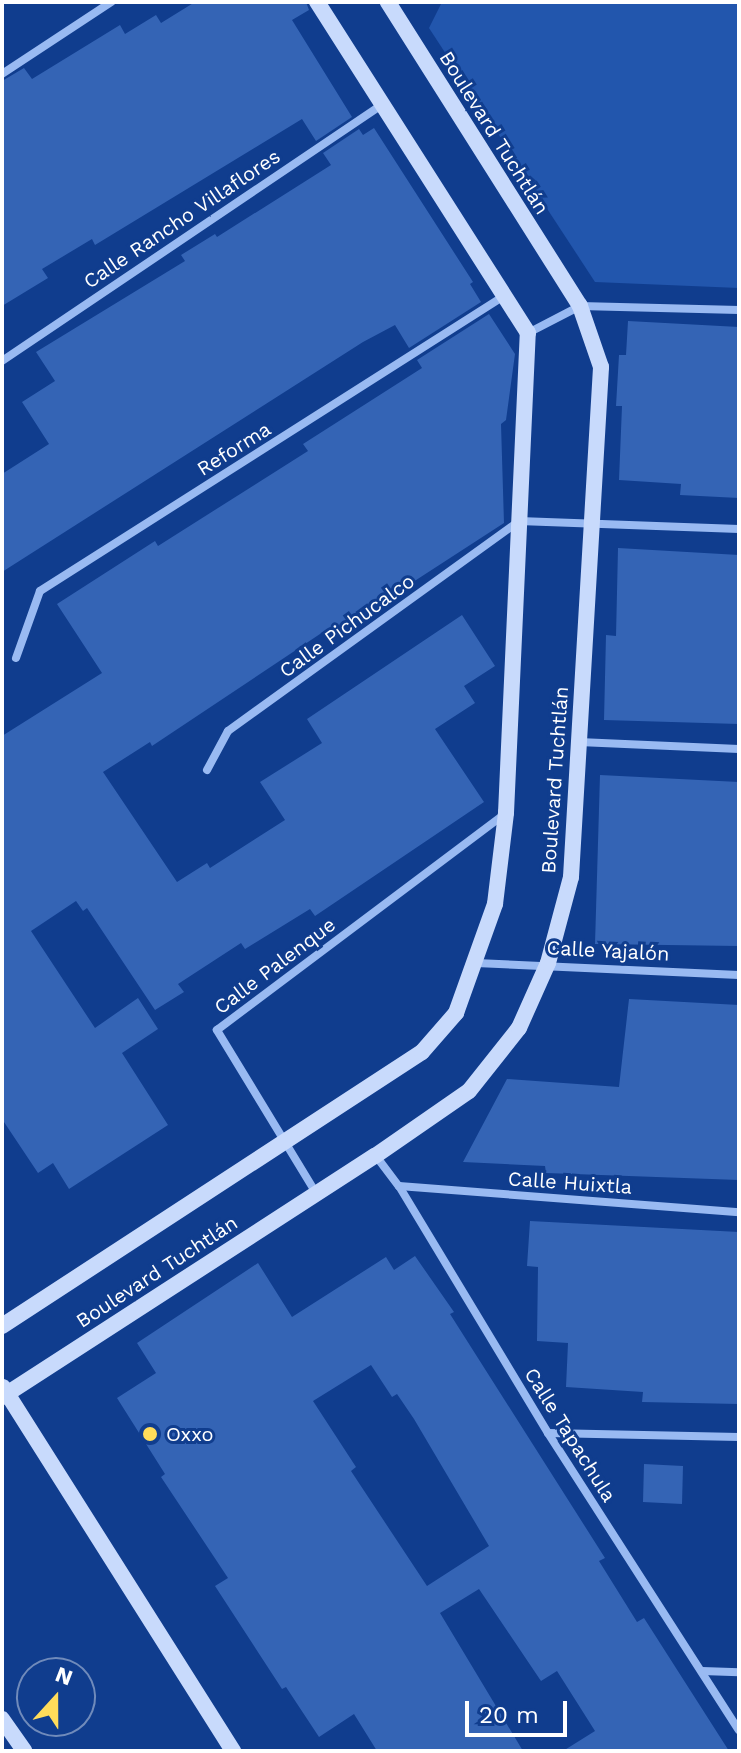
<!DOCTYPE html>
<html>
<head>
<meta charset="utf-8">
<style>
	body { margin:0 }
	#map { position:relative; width:741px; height:1753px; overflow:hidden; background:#103d8e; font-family:"Work Sans",sans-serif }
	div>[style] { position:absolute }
	.green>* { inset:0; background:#2256ad }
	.building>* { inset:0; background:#3464b5 }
	.street>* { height:8px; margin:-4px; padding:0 4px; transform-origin:4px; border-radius:4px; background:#99baf2 }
	.secondary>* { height:16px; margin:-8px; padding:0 8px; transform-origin:8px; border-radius:8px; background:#c8dafc }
	.dots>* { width:22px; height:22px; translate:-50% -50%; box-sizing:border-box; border:4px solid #103d8e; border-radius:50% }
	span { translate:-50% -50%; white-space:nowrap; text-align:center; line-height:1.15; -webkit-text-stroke:6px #103d8e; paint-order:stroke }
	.street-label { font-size:20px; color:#fff }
	.poi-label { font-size:20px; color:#fff }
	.left { translate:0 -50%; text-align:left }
	.frame { position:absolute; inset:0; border:4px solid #fff; pointer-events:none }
	.north { position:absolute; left:16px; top:1657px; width:80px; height:80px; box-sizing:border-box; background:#103d8e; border:2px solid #708bbb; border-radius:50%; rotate:21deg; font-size:22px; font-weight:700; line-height:32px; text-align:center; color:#fff }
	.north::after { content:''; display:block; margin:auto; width:28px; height:36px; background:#ffdc5a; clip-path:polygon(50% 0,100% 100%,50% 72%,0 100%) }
	.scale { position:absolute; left:465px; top:1701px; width:102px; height:36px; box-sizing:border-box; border:4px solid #fff; border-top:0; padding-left:10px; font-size:24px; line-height:28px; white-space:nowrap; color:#fff; -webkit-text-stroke:6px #103d8e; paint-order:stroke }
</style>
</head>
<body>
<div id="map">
	<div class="green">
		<i style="clip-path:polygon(442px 2px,739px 2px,739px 288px,595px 282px,429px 28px)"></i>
	</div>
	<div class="building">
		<i style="clip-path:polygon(195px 2px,306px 2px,309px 10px,292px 20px,352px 117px,316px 141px,302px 119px,95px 245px,92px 239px,42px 269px,48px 278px,2px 306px,2px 81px,24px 68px,32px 79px,120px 25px,125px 34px,156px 15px,161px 23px)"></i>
		<i style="clip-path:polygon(374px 128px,473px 282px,470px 284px,481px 302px,409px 348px,395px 325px,363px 342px,2px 572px,2px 474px,49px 444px,22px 402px,55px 381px,36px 352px,185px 261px,181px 255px,215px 234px,217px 237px,331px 165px,323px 153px,359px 129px,363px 135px)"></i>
		<i style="clip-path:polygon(489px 314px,515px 354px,506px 420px,501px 424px,504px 523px,336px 632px,332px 626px,152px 746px,150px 742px,103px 772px,177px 882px,207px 863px,210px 868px,285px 820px,260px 782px,322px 743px,307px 719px,462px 615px,495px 666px,464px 686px,475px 703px,435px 729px,484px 802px,315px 916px,310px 909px,245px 949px,241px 943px,178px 984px,184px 992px,155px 1010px,87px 908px,83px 911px,76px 901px,31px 931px,95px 1028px,138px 998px,158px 1029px,122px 1053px,168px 1125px,69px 1189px,53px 1163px,38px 1173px,2px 1119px,2px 736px,102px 673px,57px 604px,155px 541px,158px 546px,308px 451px,303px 444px,422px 368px,417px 360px)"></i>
		<i style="clip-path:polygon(628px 321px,739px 327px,739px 498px,680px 495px,681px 484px,619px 480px,622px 406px,616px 406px,619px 355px,626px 355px)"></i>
		<i style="clip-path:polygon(618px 548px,739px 555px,739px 724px,604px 720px,606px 635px,616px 636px)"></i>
		<i style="clip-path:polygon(600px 775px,739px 782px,739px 946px,595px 944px)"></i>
		<i style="clip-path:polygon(629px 999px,739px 1005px,739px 1180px,546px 1173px,545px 1166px,463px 1162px,507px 1079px,619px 1087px)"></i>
		<i style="clip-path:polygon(530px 1221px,739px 1232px,739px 1404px,642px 1402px,643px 1392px,566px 1387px,568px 1343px,537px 1341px,538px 1267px,527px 1266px)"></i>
		<i style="clip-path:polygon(evenodd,415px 1256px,454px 1312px,450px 1314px,605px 1558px,599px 1561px,637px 1622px,644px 1618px,729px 1751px,563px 1751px,595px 1731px,557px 1671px,541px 1681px,479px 1589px,440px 1613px,523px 1751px,377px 1751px,354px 1714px,319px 1737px,286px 1687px,282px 1689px,215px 1586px,228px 1578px,161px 1477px,165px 1474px,117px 1398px,156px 1373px,137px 1343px,258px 1263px,292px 1317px,386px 1257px,394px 1270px,415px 1256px,371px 1365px,392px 1397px,397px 1394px,414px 1419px,489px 1546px,427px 1586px,351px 1471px,356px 1467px,313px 1401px,371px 1365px)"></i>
		<i style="clip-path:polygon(644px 1464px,683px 1466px,682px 1504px,643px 1502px)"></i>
	</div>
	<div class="street">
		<i style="left:2px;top:74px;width:131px;rotate:-33.4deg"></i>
		<i style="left:528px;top:333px;width:59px;rotate:-27.4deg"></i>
		<i style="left:580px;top:306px;width:159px;rotate:1.4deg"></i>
		<i style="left:2px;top:361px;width:458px;rotate:-34deg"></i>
		<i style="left:16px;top:658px;width:71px;rotate:-70.3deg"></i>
		<i style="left:40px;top:591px;width:550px;rotate:-32.45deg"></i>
		<i style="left:579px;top:742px;width:160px;rotate:2.5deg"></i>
		<i style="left:207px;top:770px;width:44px;rotate:-61.7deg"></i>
		<i style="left:228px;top:731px;width:359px;rotate:-35.8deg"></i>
		<i style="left:519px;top:521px;width:220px;rotate:2.1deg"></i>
		<i style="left:476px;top:963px;width:263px;rotate:2.6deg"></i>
		<i style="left:376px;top:1156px;width:38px;rotate:53deg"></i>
		<i style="left:399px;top:1186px;width:288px;rotate:58.9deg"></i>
		<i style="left:548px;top:1433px;width:353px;rotate:57.3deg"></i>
		<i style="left:399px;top:1186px;width:341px;rotate:4.4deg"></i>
		<i style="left:316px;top:1193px;width:191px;rotate:-121.3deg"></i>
		<i style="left:217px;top:1030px;width:360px;rotate:-36.9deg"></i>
		<i style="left:548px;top:1433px;width:191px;rotate:1.2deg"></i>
		<i style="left:702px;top:1671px;width:37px;rotate:2deg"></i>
	</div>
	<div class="secondary">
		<i style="left:2px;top:1326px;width:501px;rotate:-33.12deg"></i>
		<i style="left:422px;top:1052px;width:52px;rotate:-48.9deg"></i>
		<i style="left:456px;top:1013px;width:116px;rotate:-70.3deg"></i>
		<i style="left:495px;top:904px;width:92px;rotate:-83.1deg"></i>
		<i style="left:506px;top:813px;width:481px;rotate:-87.4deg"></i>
		<i style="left:528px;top:333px;width:393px;rotate:-122.5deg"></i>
		<i style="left:3px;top:1387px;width:431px;rotate:57.7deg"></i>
		<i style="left:2px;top:1397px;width:444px;rotate:-32.9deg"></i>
		<i style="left:375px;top:1156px;width:114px;rotate:-34.7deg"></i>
		<i style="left:469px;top:1091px;width:80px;rotate:-51.6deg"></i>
		<i style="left:519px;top:1028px;width:71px;rotate:-66deg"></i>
		<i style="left:548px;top:963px;width:89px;rotate:-75deg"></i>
		<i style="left:571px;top:877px;width:511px;rotate:-86.63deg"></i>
		<i style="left:601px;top:367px;width:65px;rotate:-109deg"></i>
		<i style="left:580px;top:306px;width:360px;rotate:-122.3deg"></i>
		<i style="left:2px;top:1719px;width:39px;rotate:55deg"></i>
	</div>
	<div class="dots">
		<i style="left:150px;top:1434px;background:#ffdc5a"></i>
	</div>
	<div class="street-label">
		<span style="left:494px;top:133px;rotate:58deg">Boulevard Tuchtlán</span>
		<span style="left:182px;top:219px;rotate:-34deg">Calle Rancho Villaflores</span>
		<span style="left:234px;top:449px;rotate:-32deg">Reforma</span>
		<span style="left:347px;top:626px;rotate:-36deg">Calle Pichucalco</span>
		<span style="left:555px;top:780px;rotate:-86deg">Boulevard Tuchtlán</span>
		<span style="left:608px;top:951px;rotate:3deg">Calle Yajalón</span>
		<span style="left:275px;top:966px;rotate:-37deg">Calle Palenque</span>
		<span style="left:570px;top:1183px;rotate:4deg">Calle Huixtla</span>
		<span style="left:157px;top:1272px;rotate:-33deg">Boulevard Tuchtlán</span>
		<span style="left:570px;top:1435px;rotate:58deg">Calle Tapachula</span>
	</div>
	<div class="poi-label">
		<span class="left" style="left:166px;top:1434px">Oxxo</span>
	</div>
	<div class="frame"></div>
	<div class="north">N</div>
	<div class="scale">20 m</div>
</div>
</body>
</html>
